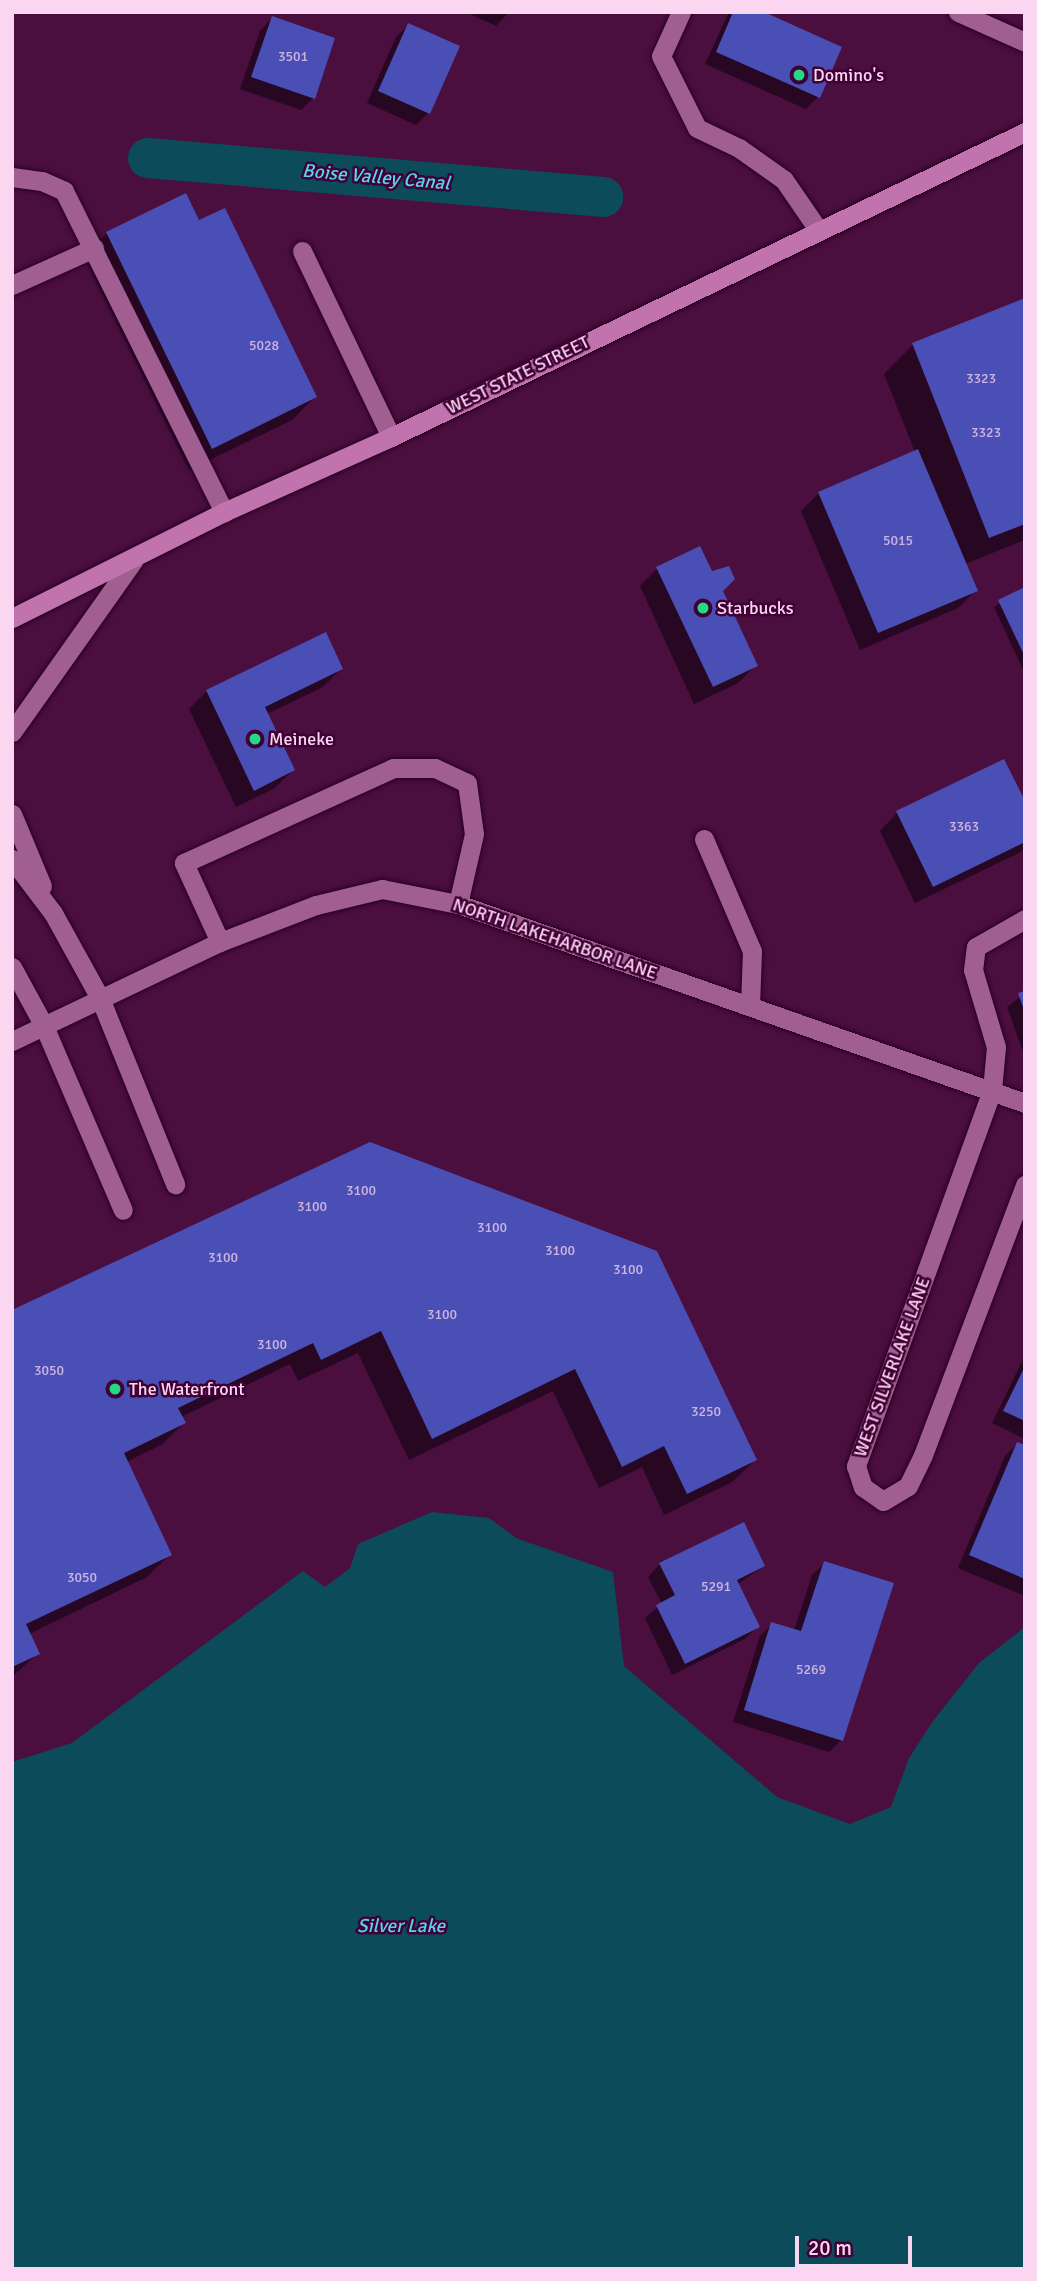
<!DOCTYPE html>
<html>
<head>
<meta charset="utf-8">
<style>
	body { margin:0 }
	#map { position:relative; width:1037px; height:2281px; overflow:hidden; background:#4a0e3f; font-family:Signika,sans-serif }
	div>[style] { position:absolute }
	.water>* { inset:0; background:#0c4b59 }
	.shadow>* { inset:0; background:#0007 }
	.canal>* { height:40px; margin:-20px; padding:0 20px; transform-origin:20px; border-radius:20px; background:#0c4b59 }
	.building>* { inset:0; background:#4a4fb5 }
	.roads { filter:drop-shadow(0 0 2px #2a0022) drop-shadow(0 0 2px #2a0022) }
	.service>* { height:19px; margin:-9.5px; padding:0 9.5px; transform-origin:9.5px; border-radius:9.5px; background:#a15f91 }
	.minor>* { height:19px; margin:-9.5px; padding:0 9.5px; transform-origin:9.5px; border-radius:9.5px; background:#a15f91 }
	.primary>* { height:19px; margin:-9.5px; padding:0 9.5px; transform-origin:9.5px; border-radius:9.5px; background:#c073ad }
	.dots>* { width:19px; height:19px; translate:-50% -50%; box-sizing:border-box; border:4px solid #3f0135; border-radius:50% }
	span { translate:-50% -50%; white-space:nowrap; text-align:center; line-height:1.15; -webkit-text-stroke:5px #3f0135; paint-order:stroke }
	.number-label { font-size:14px; color:#cfb4e1 }
	.number-label span { -webkit-text-stroke-width:0 }
	.poi-label { font-size:18px; color:#fbd6f0 }
	.left { translate:0 -50%; text-align:left }
	.street-label { font-size:18px; color:#fbd6f0 }
	.water-label { font-size:19px; color:#5ad1ed; font-style:italic }
	.frame { position:absolute; inset:0; border:14px solid #fbd6f0; pointer-events:none }
	.scale { position:absolute; left:795px; top:2236px; width:117px; height:32px; box-sizing:border-box; border:4px solid #fbd6f0; border-top:0; padding-left:9px; font-size:21px; line-height:24px; white-space:nowrap; color:#fbd6f0; -webkit-text-stroke:5px #3f0135; paint-order:stroke }
</style>
</head>
<body>
<div id="map">
	<div class="water">
		<i style="clip-path:polygon(432px 1512px,489px 1518px,516px 1538px,613px 1572px,624px 1666px,777px 1797px,850px 1824px,891px 1807px,909px 1758px,933px 1721px,979px 1663px,1025px 1627px,1025px 2269px,12px 2269px,12px 1762px,72px 1743px,303px 1571px,325px 1587px,350px 1568px,358px 1544px)"></i>
	</div>
	<div class="shadow">
		<i style="clip-path:polygon(466px 12px,509px 12px,496px 26px)"></i>
		<i style="clip-path:polygon(729px 12px,760px 12px,818px 97px,806px 109px,705px 64px)"></i>
		<i style="clip-path:polygon(272px 18px,313px 98px,301px 110px,240px 89px,260px 31px)"></i>
		<i style="clip-path:polygon(409px 25px,428px 113px,416px 125px,367px 103px,396px 37px)"></i>
		<i style="clip-path:polygon(198px 223px,315px 397px,292px 420px,189px 470px,84px 256px,107px 233px)"></i>
		<i style="clip-path:polygon(1025px 300px,1025px 540px,965px 564px,976px 590px,958px 608px,860px 650px,801px 511px,819px 493px,915px 452px,884px 374px,913px 345px)"></i>
		<i style="clip-path:polygon(657px 569px,721px 591px,756px 665px,738px 683px,694px 704px,640px 586px)"></i>
		<i style="clip-path:polygon(1025px 589px,1025px 674px,994px 607px)"></i>
		<i style="clip-path:polygon(341px 669px,323px 687px,267px 714px,293px 770px,275px 788px,236px 807px,189px 709px,207px 691px)"></i>
		<i style="clip-path:polygon(1025px 805px,1025px 848px,1021px 852px,915px 903px,880px 831px,897px 813px)"></i>
		<i style="clip-path:polygon(1025px 993px,1025px 1057px,1007px 1007px)"></i>
		<i style="clip-path:polygon(370px 1144px,755px 1460px,732px 1482px,664px 1515px,642px 1467px,599px 1488px,553px 1391px,409px 1460px,358px 1353px,298px 1381px,290px 1364px,181px 1417px,184px 1423px,161px 1445px,126px 1462px,170px 1554px,147px 1577px,29px 1634px,38px 1653px,12px 1677px,12px 1312px)"></i>
		<i style="clip-path:polygon(1025px 1355px,1025px 1439px,992px 1423px)"></i>
		<i style="clip-path:polygon(1017px 1444px,1025px 1447px,1025px 1596px,958px 1568px,1005px 1456px)"></i>
		<i style="clip-path:polygon(825px 1563px,841px 1740px,829px 1752px,733px 1722px,760px 1636px,772px 1624px,794px 1631px,812px 1575px)"></i>
		<i style="clip-path:polygon(660px 1564px,763px 1566px,737px 1585px,757px 1627px,745px 1639px,672px 1675px,645px 1618px,662px 1604px,648px 1577px)"></i>
	</div>
	<div class="canal">
		<i style="left:148px;top:158px;width:457px;rotate:4.9deg"></i>
	</div>
	<div class="building">
		<i style="clip-path:polygon(733px 12px,764px 12px,842px 47px,820px 98px,716px 52px)"></i>
		<i style="clip-path:polygon(272px 16px,335px 38px,315px 99px,251px 77px)"></i>
		<i style="clip-path:polygon(408px 23px,460px 46px,430px 114px,378px 91px)"></i>
		<i style="clip-path:polygon(186px 193px,199px 220px,225px 208px,317px 397px,212px 449px,106px 232px)"></i>
		<i style="clip-path:polygon(1025px 298px,1025px 524px,989px 538px,912px 343px)"></i>
		<i style="clip-path:polygon(918px 449px,978px 591px,878px 633px,818px 492px)"></i>
		<i style="clip-path:polygon(700px 546px,712px 571px,729px 566px,735px 579px,723px 591px,758px 666px,713px 687px,656px 567px)"></i>
		<i style="clip-path:polygon(1025px 587px,1025px 657px,998px 600px)"></i>
		<i style="clip-path:polygon(326px 632px,343px 669px,265px 707px,295px 770px,254px 791px,206px 690px)"></i>
		<i style="clip-path:polygon(1004px 759px,1025px 801px,1025px 842px,933px 887px,896px 811px)"></i>
		<i style="clip-path:polygon(1025px 991px,1025px 1010px,1024px 1010px,1018px 993px)"></i>
		<i style="clip-path:polygon(370px 1142px,657px 1251px,757px 1460px,687px 1494px,664px 1446px,622px 1467px,575px 1369px,432px 1439px,381px 1331px,321px 1360px,313px 1343px,178px 1408px,186px 1423px,124px 1453px,172px 1555px,26px 1624px,40px 1654px,12px 1667px,12px 1310px)"></i>
		<i style="clip-path:polygon(1025px 1366px,1025px 1421px,1003px 1411px)"></i>
		<i style="clip-path:polygon(1017px 1442px,1025px 1445px,1025px 1579px,969px 1555px)"></i>
		<i style="clip-path:polygon(744px 1522px,765px 1566px,737px 1580px,760px 1627px,685px 1664px,656px 1605px,675px 1595px,659px 1563px)"></i>
		<i style="clip-path:polygon(824px 1561px,894px 1583px,843px 1741px,744px 1710px,771px 1622px,801px 1631px)"></i>
	</div>
	<div class="roads">
		<div class="service">
			<i style="left:681px;top:12px;width:48px;rotate:114.4deg"></i>
			<i style="left:661px;top:56px;width:80px;rotate:63.4deg"></i>
			<i style="left:697px;top:128px;width:47px;rotate:25.5deg"></i>
			<i style="left:739px;top:148px;width:55px;rotate:35.4deg"></i>
			<i style="left:784px;top:180px;width:62px;rotate:55.5deg"></i>
			<i style="left:12px;top:177px;width:30px;rotate:8deg"></i>
			<i style="left:42px;top:181px;width:24px;rotate:24deg"></i>
			<i style="left:64px;top:191px;width:359px;rotate:63.5deg"></i>
			<i style="left:302px;top:251px;width:206px;rotate:64.4deg"></i>
			<i style="left:12px;top:285px;width:90px;rotate:-24.3deg"></i>
			<i style="left:704px;top:839px;width:122px;rotate:66.8deg"></i>
			<i style="left:752px;top:951px;width:54px;rotate:92.1deg"></i>
			<i style="left:220px;top:942px;width:87px;rotate:-114.5deg"></i>
			<i style="left:184px;top:863px;width:230px;rotate:-24.4deg"></i>
			<i style="left:393px;top:768px;width:42px"></i>
			<i style="left:435px;top:768px;width:35px;rotate:25deg"></i>
			<i style="left:467px;top:783px;width:51px;rotate:82.2deg"></i>
			<i style="left:474px;top:834px;width:72px;rotate:102.9deg"></i>
			<i style="left:100px;top:998px;width:201px;rotate:68deg"></i>
			<i style="left:44px;top:1026px;width:200px;rotate:66.8deg"></i>
			<i style="left:992px;top:1090px;width:43px;rotate:-84.7deg"></i>
			<i style="left:996px;top:1047px;width:80px;rotate:-106.6deg"></i>
			<i style="left:973px;top:970px;width:23px;rotate:-83deg"></i>
			<i style="left:976px;top:947px;width:56px;rotate:-29.7deg"></i>
		</div>
		<div class="minor">
			<i style="left:958px;top:12px;width:73px;rotate:24.1deg"></i>
			<i style="left:12px;top:732px;width:211px;rotate:-54.7deg"></i>
			<i style="left:12px;top:814px;width:78px;rotate:67.4deg"></i>
			<i style="left:12px;top:859px;width:68px;rotate:52.8deg"></i>
			<i style="left:53px;top:913px;width:97px;rotate:61.1deg"></i>
			<i style="left:12px;top:967px;width:67px;rotate:61.5deg"></i>
			<i style="left:12px;top:1041px;width:230px;rotate:-25.5deg"></i>
			<i style="left:220px;top:942px;width:103px;rotate:-21.1deg"></i>
			<i style="left:316px;top:905px;width:68px;rotate:-13.6deg"></i>
			<i style="left:382px;top:889px;width:77px;rotate:11.2deg"></i>
			<i style="left:458px;top:904px;width:601px;rotate:19.34deg"></i>
			<i style="left:992px;top:1090px;width:400px;rotate:109.9deg"></i>
			<i style="left:856px;top:1466px;width:22px;rotate:72deg"></i>
			<i style="left:863px;top:1487px;width:24px;rotate:35deg"></i>
			<i style="left:883px;top:1501px;width:29px;rotate:-31deg"></i>
			<i style="left:908px;top:1486px;width:34px;rotate:-64deg"></i>
			<i style="left:923px;top:1455px;width:289px;rotate:-69.3deg"></i>
		</div>
		<div class="primary">
			<i style="left:12px;top:618px;width:237px;rotate:-26.6deg"></i>
			<i style="left:224px;top:512px;width:183px;rotate:-24.2deg"></i>
			<i style="left:391px;top:437px;width:704px;rotate:-25.69deg"></i>
		</div>
	</div>
	<div class="dots">
		<i style="left:799px;top:75px;background:#25d886"></i>
		<i style="left:703px;top:608px;background:#25d886"></i>
		<i style="left:255px;top:739px;background:#25d886"></i>
		<i style="left:115px;top:1389px;background:#25d886"></i>
	</div>
	<div class="number-label">
		<span style="left:293px;top:57px">3501</span>
		<span style="left:264px;top:346px">5028</span>
		<span style="left:981px;top:379px">3323</span>
		<span style="left:986px;top:433px">3323</span>
		<span style="left:898px;top:541px">5015</span>
		<span style="left:964px;top:827px">3363</span>
		<span style="left:361px;top:1191px">3100</span>
		<span style="left:312px;top:1207px">3100</span>
		<span style="left:492px;top:1228px">3100</span>
		<span style="left:560px;top:1251px">3100</span>
		<span style="left:223px;top:1258px">3100</span>
		<span style="left:628px;top:1270px">3100</span>
		<span style="left:442px;top:1315px">3100</span>
		<span style="left:272px;top:1345px">3100</span>
		<span style="left:49px;top:1371px">3050</span>
		<span style="left:706px;top:1412px">3250</span>
		<span style="left:82px;top:1578px">3050</span>
		<span style="left:716px;top:1587px">5291</span>
		<span style="left:811px;top:1670px">5269</span>
	</div>
	<div class="poi-label">
		<span class="left" style="left:813px;top:75px">Domino's</span>
		<span class="left" style="left:717px;top:608px">Starbucks</span>
		<span class="left" style="left:269px;top:739px">Meineke</span>
		<span class="left" style="left:129px;top:1389px">The Waterfront</span>
	</div>
	<div class="street-label">
		<span style="left:518px;top:375px;rotate:-26deg">WEST STATE STREET</span>
		<span style="left:555px;top:939px;rotate:19deg">NORTH LAKEHARBOR LANE</span>
		<span style="left:892px;top:1367px;rotate:-70deg">WEST SILVERLAKE LANE</span>
	</div>
	<div class="water-label">
		<span style="left:376px;top:178px;rotate:5deg">Boise Valley Canal</span>
		<span style="left:401px;top:1927px">Silver Lake</span>
	</div>
	<div class="frame"></div>
	<div class="scale">20 m</div>
</div>
</body>
</html>
